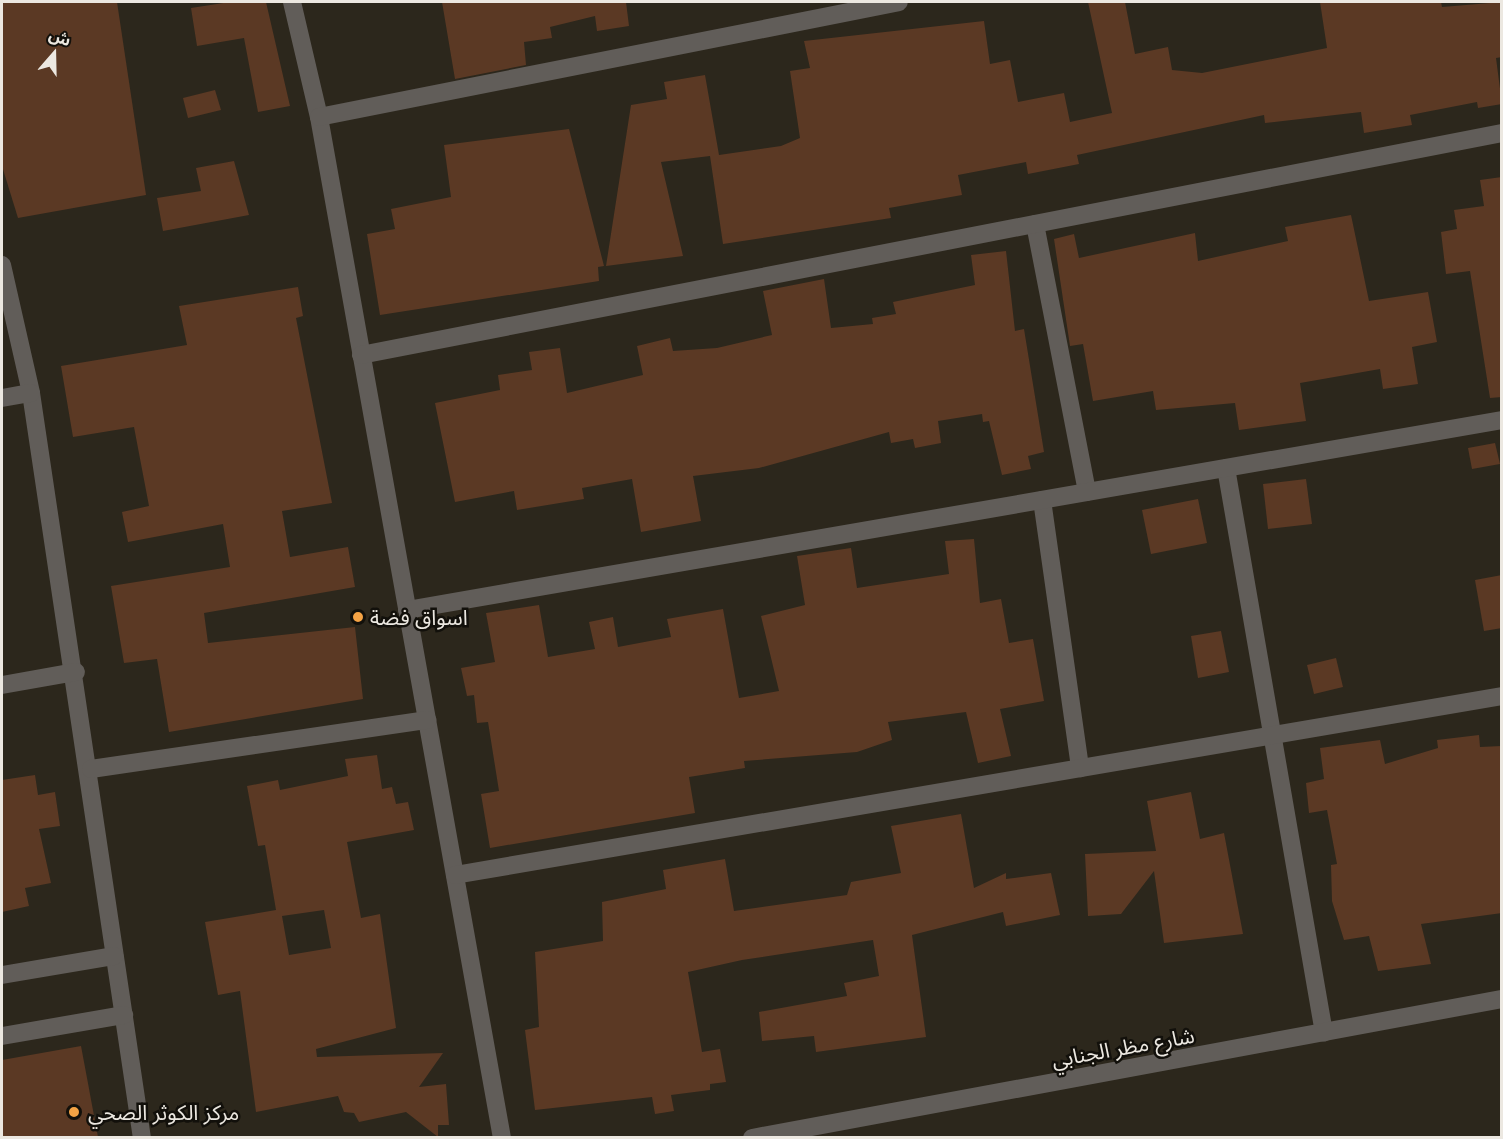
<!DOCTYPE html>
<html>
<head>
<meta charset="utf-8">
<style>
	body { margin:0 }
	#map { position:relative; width:1503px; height:1139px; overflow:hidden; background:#2c271c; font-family:Mulish,"Noto Sans Arabic",sans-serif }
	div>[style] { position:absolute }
	.building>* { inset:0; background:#5b3924 }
	.minor>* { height:18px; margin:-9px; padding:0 9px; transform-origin:9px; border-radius:9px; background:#615d59 }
	.dots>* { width:16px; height:16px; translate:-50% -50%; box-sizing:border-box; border:3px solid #12100b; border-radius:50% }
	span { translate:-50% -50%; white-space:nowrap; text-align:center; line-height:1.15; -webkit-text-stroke:5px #12100b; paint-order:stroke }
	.poi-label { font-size:21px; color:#ece8e1 }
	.left { translate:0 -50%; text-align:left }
	.street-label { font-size:21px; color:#ece8e1 }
	.frame { position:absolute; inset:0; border:3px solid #ece8e1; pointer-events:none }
	.north { position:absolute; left:24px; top:24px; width:60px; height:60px; -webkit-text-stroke:4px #12100b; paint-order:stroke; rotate:20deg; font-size:16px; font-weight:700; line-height:24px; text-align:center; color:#ece8e1 }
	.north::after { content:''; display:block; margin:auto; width:21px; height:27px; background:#ece8e1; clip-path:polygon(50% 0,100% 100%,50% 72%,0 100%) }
</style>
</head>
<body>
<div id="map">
	<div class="building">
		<i style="clip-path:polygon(2px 2px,117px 2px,146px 195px,18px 218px,2px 166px)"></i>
		<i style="clip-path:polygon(230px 2px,266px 2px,290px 106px,258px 112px,244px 38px,197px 46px,191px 8px)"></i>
		<i style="clip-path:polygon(442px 2px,626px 2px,629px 26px,597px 31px,595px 16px,550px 27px,552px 38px,524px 42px,526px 65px,455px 79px)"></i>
		<i style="clip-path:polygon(1088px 2px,1125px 2px,1135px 54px,1168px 47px,1172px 70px,1202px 73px,1327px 48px,1320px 2px,1441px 2px,1442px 7px,1502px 2px,1502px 57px,1496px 58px,1502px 104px,1478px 108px,1477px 102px,1410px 115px,1412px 125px,1364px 133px,1361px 112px,1265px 123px,1264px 115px,1077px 155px,1079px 164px,1028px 174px,1026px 162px,958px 175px,962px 195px,889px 208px,891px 218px,723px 244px,710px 156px,661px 162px,683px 256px,606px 266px,631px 105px,667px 99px,664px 82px,705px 75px,719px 155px,781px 146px,800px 138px,790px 71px,810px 68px,804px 41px,984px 21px,990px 64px,1010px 60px,1018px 102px,1064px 93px,1070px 122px,1112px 113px)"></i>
		<i style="clip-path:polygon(215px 90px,221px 110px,188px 118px,183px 98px)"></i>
		<i style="clip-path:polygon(569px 129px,604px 266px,598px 267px,599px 281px,380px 315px,367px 234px,395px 229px,391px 209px,451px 197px,444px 145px)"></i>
		<i style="clip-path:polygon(234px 161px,249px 215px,163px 231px,157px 198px,201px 191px,196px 168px)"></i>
		<i style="clip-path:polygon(1502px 177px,1502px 397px,1490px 398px,1470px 271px,1446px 274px,1441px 232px,1457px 229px,1454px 210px,1484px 206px,1480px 180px)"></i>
		<i style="clip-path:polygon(1351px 215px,1369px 301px,1428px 292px,1437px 342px,1412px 347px,1418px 384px,1383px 389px,1380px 369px,1300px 383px,1306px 421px,1239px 430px,1235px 403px,1156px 410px,1153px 391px,1093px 401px,1083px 344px,1070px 346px,1054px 239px,1074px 234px,1079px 258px,1195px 233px,1198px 261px,1288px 241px,1285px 227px)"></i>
		<i style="clip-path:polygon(1006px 251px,1015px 331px,1024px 329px,1044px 452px,1028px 456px,1031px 469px,1002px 475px,989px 421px,983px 422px,982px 414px,938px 421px,941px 443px,915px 448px,913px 439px,891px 443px,889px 432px,759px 468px,693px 476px,701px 521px,641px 532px,632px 479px,582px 488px,584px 499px,517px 510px,514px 491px,455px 502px,435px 403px,500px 390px,498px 375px,532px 370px,529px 352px,560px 348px,567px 393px,643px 375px,637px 346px,670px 338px,673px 351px,717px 348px,772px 335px,763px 291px,824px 279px,831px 328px,873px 324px,872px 318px,896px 314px,893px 302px,975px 285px,971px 255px)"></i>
		<i style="clip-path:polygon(298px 287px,303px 316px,296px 318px,332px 503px,282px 511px,290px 557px,348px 547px,355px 587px,204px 613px,208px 643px,355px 627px,363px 699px,169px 732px,157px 659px,124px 663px,111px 586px,230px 567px,223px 524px,128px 542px,122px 512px,149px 506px,134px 427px,73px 437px,61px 366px,187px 345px,179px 306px)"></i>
		<i style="clip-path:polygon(1495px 443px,1500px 464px,1472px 469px,1468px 448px)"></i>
		<i style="clip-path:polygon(1306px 479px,1312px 524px,1268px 529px,1263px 484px)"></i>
		<i style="clip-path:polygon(1198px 499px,1207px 543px,1151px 554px,1142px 510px)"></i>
		<i style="clip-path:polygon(974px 539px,980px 603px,1001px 599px,1009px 643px,1033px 639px,1044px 701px,1000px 709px,1011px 756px,978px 763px,966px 712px,888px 722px,892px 740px,857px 752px,744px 761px,745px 768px,689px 777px,695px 813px,490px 848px,481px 794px,499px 791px,488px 722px,477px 723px,474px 695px,467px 696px,461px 668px,495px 662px,486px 613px,539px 605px,548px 657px,595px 649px,589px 622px,613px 617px,618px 647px,671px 637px,667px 619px,723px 609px,739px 698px,779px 691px,761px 616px,805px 605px,797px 556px,851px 548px,857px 588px,949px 574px,945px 541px)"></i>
		<i style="clip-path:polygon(1502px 575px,1502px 628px,1484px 631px,1475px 580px)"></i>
		<i style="clip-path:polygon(1221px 631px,1229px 672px,1198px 678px,1191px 636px)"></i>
		<i style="clip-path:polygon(1336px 658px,1343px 687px,1314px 694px,1307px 665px)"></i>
		<i style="clip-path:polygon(1479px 735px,1480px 747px,1502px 746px,1502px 913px,1421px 924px,1431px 964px,1378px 971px,1369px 936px,1344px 940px,1332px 901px,1331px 865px,1337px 864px,1327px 810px,1309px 813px,1306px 783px,1324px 779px,1320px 748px,1380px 740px,1385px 764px,1438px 748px,1437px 740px)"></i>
		<i style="clip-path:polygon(evenodd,377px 755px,382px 789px,392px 787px,396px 804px,408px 802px,414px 830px,347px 842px,361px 918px,380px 914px,396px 1028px,316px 1049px,317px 1057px,443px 1053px,419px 1087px,446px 1084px,449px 1125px,438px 1125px,438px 1137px,406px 1112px,359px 1122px,354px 1113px,344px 1112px,338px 1096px,256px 1112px,240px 991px,218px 995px,205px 922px,276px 910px,265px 845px,258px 846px,247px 786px,278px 780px,280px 790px,348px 776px,345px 759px,377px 755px,324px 910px,331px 948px,289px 955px,282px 916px,324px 910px)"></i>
		<i style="clip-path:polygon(35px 775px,38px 795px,55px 792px,60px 826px,39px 829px,51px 883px,25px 888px,29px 906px,2px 912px,2px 780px)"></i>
		<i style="clip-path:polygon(1191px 792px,1200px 839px,1224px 833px,1243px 934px,1164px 943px,1154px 871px,1121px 914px,1088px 916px,1085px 854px,1156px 851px,1147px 801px)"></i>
		<i style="clip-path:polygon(961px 814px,974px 888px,1006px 873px,1006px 879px,1051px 873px,1060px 915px,1006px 926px,1003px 912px,912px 935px,926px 1037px,816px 1052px,814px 1036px,762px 1041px,759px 1012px,847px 996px,844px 983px,879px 976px,873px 940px,742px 960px,688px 972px,702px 1052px,720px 1049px,726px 1082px,710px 1084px,710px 1090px,671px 1095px,674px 1111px,655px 1114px,652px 1097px,535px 1110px,525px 1030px,539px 1027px,535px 952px,603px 941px,602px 902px,666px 889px,663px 870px,725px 859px,734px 911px,847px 895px,851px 882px,901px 873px,891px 826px)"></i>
		<i style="clip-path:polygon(81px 1046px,98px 1137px,2px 1137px,2px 1060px)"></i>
	</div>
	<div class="minor">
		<i style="left:292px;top:2px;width:118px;rotate:76.8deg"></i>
		<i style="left:319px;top:117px;width:1037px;rotate:79.84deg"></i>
		<i style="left:319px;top:117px;width:591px;rotate:-11.21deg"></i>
		<i style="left:1035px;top:224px;width:273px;rotate:79deg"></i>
		<i style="left:2px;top:265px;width:131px;rotate:77.2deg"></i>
		<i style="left:31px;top:393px;width:753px;rotate:81.53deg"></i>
		<i style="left:361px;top:355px;width:1162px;rotate:-11.01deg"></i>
		<i style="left:2px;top:398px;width:29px;rotate:-10deg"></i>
		<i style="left:1226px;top:468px;width:573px;rotate:80.16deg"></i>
		<i style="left:1042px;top:500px;width:271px;rotate:81.9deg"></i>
		<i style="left:407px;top:610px;width:1111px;rotate:-9.84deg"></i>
		<i style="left:2px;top:685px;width:75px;rotate:-10deg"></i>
		<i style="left:91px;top:769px;width:340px;rotate:-8.3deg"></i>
		<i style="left:455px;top:875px;width:1062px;rotate:-9.7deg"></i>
		<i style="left:2px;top:975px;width:114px;rotate:-9.6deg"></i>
		<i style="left:2px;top:1036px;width:124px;rotate:-9.8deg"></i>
		<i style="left:752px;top:1138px;width:763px;rotate:-10.5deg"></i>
	</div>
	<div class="dots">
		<i style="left:358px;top:617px;background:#f4a345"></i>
		<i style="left:74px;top:1112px;background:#f4a345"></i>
	</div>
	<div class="poi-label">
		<span class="left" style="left:370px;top:617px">اسواق فضة</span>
		<span class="left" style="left:88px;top:1112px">مركز الكوثر الصحي</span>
	</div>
	<div class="street-label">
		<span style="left:1123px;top:1047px;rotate:-10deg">شارع مظر الجنابي</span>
	</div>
	<div class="frame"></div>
	<div class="north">ش</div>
</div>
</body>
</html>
